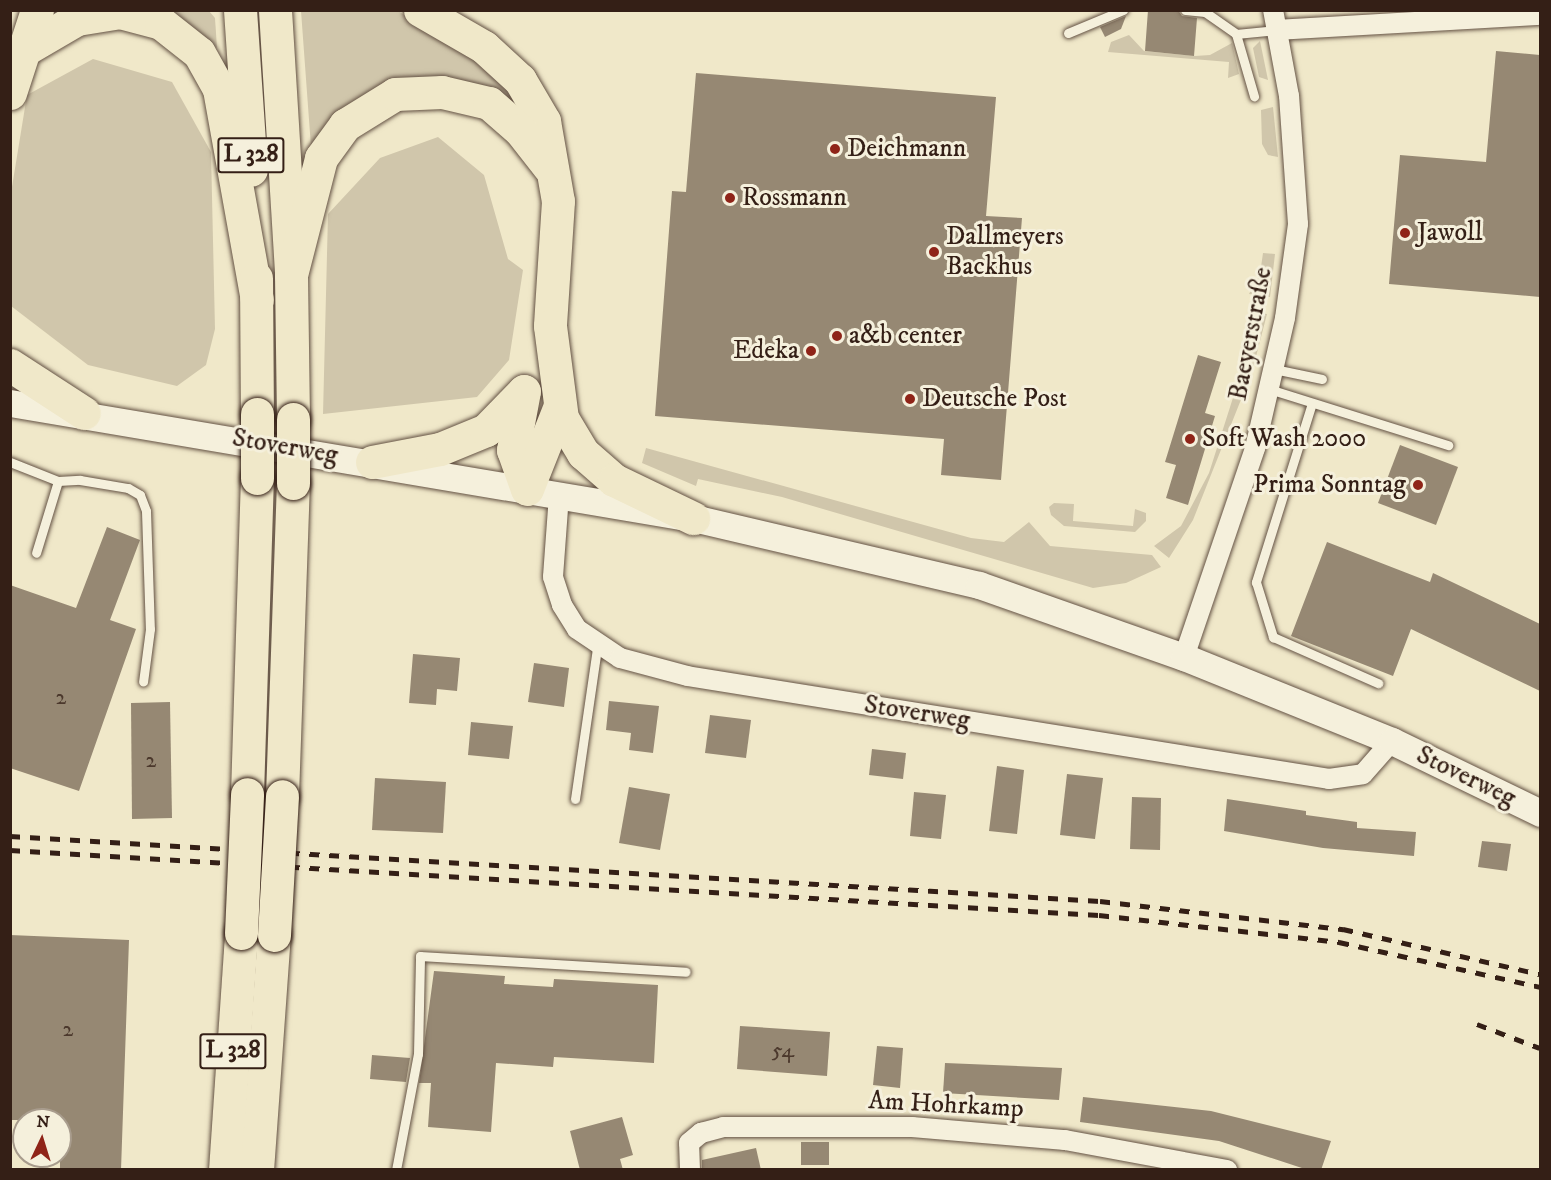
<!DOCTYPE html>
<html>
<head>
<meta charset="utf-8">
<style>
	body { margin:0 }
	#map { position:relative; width:1551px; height:1180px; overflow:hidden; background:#f0e8c9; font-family:"IM FELL DW Pica",serif }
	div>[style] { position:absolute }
	.green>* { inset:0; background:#d0c6ab }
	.building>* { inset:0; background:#968873 }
	.roads { filter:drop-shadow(0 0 2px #635143) drop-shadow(0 0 2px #635143) }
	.lane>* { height:9px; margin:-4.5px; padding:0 4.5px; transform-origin:4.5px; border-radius:4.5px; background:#f5f0dc }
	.street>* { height:20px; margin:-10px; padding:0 10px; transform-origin:10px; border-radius:10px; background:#f5f0dc }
	.secondary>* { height:27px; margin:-13.5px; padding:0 13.5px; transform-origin:13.5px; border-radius:13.5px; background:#f5f0dc }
	.highway>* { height:33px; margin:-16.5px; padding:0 16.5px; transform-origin:16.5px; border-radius:16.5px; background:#f0e8c9 }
	.rail>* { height:4.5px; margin-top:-2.25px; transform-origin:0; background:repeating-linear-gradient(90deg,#341f16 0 10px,transparent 0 20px) }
	.bridges { filter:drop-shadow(0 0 2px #341f16) drop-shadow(0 0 2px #341f16) }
	.highway-bridge>* { height:33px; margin:-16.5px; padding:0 16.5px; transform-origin:16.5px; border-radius:16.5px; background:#f0e8c9 }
	.dots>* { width:16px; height:16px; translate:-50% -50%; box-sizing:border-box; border:3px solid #f5f0dc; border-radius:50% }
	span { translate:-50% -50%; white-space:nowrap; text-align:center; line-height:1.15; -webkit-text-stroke:6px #f5f0dc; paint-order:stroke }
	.number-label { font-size:22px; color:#4c392d }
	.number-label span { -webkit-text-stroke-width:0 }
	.shield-label span { padding:2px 4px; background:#f5f0dc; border:2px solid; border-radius:4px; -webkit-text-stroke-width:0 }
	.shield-label { font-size:24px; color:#341f16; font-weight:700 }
	.poi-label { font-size:26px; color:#341f16 }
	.left { translate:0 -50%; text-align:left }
	.right { translate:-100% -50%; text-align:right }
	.street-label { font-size:26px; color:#341f16 }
	.frame { position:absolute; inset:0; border:12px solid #341f16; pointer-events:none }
	.north { position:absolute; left:12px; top:1108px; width:60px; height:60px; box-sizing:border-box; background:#f5f0dc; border:2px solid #a89c8d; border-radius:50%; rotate:4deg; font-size:16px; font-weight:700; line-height:24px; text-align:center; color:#341f16 }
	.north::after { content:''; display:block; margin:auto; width:21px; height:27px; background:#8f2418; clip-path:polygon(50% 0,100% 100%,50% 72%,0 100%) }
</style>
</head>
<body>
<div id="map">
	<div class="green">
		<i style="clip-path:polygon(158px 11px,209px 11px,215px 18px,217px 48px)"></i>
		<i style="clip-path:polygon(301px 11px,398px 11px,494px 68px,527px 108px,447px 79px,311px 147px)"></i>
		<i style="clip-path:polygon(1129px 35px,1144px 51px,1195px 56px,1210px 55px,1232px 43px,1239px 74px,1228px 78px,1229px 62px,1108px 52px,1111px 42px)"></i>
		<i style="clip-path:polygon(1260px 41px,1268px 80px,1259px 77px,1253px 48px)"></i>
		<i style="clip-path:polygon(93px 59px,172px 82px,211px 152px,215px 329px,206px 365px,177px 386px,88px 365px,11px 306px,11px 193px,27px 95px)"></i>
		<i style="clip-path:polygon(1273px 107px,1278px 157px,1268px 155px,1262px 144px,1261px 110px)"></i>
		<i style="clip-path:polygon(438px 137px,484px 175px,508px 259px,523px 270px,509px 360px,477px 397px,323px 414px,328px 214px,380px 158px)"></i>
		<i style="clip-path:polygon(1263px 253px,1275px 254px,1270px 297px,1249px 294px,1260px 274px)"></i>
		<i style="clip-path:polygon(1260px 313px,1267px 314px,1252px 372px,1193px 520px,1169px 558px,1154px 546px,1181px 526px,1209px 473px)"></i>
		<i style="clip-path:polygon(646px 448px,971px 538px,1004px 542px,1029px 522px,1050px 546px,1152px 555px,1161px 567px,1126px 583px,1093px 588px,782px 497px,698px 479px,696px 486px,642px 463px)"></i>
		<i style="clip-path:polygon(1054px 503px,1074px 504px,1073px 521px,1133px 526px,1135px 509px,1146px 513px,1146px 521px,1135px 532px,1064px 526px,1051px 515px,1049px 507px)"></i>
	</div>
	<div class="building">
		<i style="clip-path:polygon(1148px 10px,1178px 10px,1182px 16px,1197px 18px,1194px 56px,1145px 51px)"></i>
		<i style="clip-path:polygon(1126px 16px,1121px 29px,1105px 37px,1100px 27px)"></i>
		<i style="clip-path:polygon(1496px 51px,1540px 55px,1540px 297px,1389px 284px,1400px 155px,1486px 162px)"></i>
		<i style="clip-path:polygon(696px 73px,996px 97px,986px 216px,1022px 218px,1001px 480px,941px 475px,944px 439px,655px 416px,672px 191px,686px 192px)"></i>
		<i style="clip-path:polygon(1198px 355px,1221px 362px,1205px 413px,1215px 416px,1188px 505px,1166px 498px,1176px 465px,1165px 462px)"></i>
		<i style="clip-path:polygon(1400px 445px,1458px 467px,1436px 525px,1378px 503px)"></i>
		<i style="clip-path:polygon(107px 527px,140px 540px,110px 620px,136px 629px,79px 791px,10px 768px,10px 585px,76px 608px)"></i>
		<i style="clip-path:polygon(1327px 542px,1430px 582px,1433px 573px,1540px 624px,1540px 691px,1411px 629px,1393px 676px,1291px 636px)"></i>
		<i style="clip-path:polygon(413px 654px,460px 658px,457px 691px,437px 689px,436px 705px,409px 703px)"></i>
		<i style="clip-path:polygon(534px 663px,569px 668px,564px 707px,528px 702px)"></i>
		<i style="clip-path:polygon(609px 701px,659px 706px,653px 753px,629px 750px,631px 733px,606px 730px)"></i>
		<i style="clip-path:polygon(170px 702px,172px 818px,132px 819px,131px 703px)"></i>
		<i style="clip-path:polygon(710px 715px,751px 720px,746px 758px,705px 753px)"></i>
		<i style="clip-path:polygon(471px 722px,513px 726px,509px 759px,468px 755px)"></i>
		<i style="clip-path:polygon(872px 749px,906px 753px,903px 779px,869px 775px)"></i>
		<i style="clip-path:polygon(997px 766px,1024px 770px,1017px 834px,989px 831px)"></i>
		<i style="clip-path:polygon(1067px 774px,1103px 778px,1095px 839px,1060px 835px)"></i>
		<i style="clip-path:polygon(375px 778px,446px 782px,443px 833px,372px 830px)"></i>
		<i style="clip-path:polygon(629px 787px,670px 794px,660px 850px,619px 843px)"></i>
		<i style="clip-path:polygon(914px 792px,946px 795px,941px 839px,910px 836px)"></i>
		<i style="clip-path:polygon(1132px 797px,1161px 798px,1160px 850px,1130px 849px)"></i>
		<i style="clip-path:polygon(1227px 799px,1306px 811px,1306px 815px,1357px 822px,1357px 828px,1416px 832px,1414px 856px,1323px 848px,1224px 831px)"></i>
		<i style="clip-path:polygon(1482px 841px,1511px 844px,1507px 871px,1478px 867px)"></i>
		<i style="clip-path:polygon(10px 935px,129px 940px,121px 1170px,60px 1170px,60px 1120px,10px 1120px)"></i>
		<i style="clip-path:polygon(434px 971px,505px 976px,504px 984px,553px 987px,554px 979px,658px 985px,654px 1063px,554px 1057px,553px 1067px,496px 1063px,491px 1132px,428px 1127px,431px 1083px,419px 1083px)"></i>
		<i style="clip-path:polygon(740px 1026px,830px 1032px,827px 1076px,737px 1069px)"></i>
		<i style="clip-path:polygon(877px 1046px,903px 1048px,900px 1088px,873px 1085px)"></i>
		<i style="clip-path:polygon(372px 1055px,410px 1058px,406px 1082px,370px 1079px)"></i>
		<i style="clip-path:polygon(945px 1063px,1062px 1068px,1059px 1100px,943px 1093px)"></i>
		<i style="clip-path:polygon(1083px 1097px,1211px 1111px,1331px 1141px,1321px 1170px,1308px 1170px,1219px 1141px,1080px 1122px)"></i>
		<i style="clip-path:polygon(622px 1117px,633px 1155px,620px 1159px,623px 1170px,580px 1170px,570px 1131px)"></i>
		<i style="clip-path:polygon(801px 1142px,829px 1142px,829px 1165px,801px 1165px)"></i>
		<i style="clip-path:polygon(756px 1148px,761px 1170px,702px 1170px,702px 1160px)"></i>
	</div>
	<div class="roads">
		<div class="lane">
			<i style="left:1185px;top:10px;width:20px;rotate:6deg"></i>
			<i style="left:1205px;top:12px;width:38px;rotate:35deg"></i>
			<i style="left:1236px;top:34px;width:65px;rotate:73.8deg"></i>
			<i style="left:1068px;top:33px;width:60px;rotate:-22.7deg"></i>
			<i style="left:1236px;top:34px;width:41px;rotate:-5.6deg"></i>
			<i style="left:1274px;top:369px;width:49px;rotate:11.8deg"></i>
			<i style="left:1269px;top:389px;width:188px;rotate:17.4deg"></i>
			<i style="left:1312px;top:403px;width:188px;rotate:107.4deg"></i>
			<i style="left:1256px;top:582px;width:58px;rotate:72.8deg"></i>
			<i style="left:1273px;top:637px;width:115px;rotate:23.7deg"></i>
			<i style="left:10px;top:462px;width:52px;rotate:21.6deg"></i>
			<i style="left:58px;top:481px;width:75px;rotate:107deg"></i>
			<i style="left:58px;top:481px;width:22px;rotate:-3deg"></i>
			<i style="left:80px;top:480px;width:49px;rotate:9.5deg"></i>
			<i style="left:128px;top:488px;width:14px;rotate:30deg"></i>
			<i style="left:140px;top:495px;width:17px;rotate:69deg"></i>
			<i style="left:146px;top:511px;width:118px;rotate:88.1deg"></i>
			<i style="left:150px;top:629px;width:53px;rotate:97.5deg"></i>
			<i style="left:575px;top:799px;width:159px;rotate:-81.7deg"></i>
			<i style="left:396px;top:1170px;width:118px;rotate:-79.3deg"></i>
			<i style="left:418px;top:1054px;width:98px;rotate:-88.8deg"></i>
			<i style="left:420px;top:956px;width:266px;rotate:3.4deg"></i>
		</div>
		<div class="street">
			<i style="left:1277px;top:30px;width:263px;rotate:-3.3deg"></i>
			<i style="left:559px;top:495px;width:82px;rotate:94.2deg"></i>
			<i style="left:553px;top:577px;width:29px;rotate:72deg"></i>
			<i style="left:562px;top:605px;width:28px;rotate:58deg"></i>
			<i style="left:577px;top:629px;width:52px;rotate:34deg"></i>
			<i style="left:620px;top:658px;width:69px;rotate:15deg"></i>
			<i style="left:687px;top:676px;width:650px;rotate:9.11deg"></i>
			<i style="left:1329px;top:779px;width:34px;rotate:-8deg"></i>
			<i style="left:1363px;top:774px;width:44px;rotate:-48.7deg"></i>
			<i style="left:1184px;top:657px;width:221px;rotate:-71.2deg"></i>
			<i style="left:1255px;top:448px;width:133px;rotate:-77deg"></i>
			<i style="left:1285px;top:318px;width:95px;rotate:-82.1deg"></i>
			<i style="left:1298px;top:224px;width:128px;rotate:-94deg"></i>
			<i style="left:1289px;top:96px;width:87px;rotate:-100.5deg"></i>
			<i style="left:690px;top:1170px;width:27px;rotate:-92deg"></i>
			<i style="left:689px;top:1143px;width:16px;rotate:-40deg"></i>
			<i style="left:701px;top:1133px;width:23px;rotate:-15deg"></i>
			<i style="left:723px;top:1127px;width:189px"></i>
			<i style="left:912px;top:1127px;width:154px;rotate:4.9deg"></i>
			<i style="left:1065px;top:1140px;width:165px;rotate:10.5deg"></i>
		</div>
		<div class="secondary">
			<i style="left:10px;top:403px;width:693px;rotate:9.56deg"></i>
			<i style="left:693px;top:518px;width:294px;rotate:13.2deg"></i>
			<i style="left:979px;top:585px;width:217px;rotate:19.4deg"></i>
			<i style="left:1184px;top:657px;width:224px;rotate:22deg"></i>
			<i style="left:1392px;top:741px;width:165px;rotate:25.9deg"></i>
		</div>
		<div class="highway">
			<i style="left:240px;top:10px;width:160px;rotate:86.1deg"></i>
			<i style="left:275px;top:10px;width:265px;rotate:86.5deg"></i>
			<i style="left:291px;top:275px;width:144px;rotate:89.2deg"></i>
			<i style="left:420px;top:10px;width:74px;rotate:30deg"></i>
			<i style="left:484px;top:47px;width:49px;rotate:42.5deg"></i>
			<i style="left:520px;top:80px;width:48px;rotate:59.7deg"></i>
			<i style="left:544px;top:121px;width:81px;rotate:80.1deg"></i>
			<i style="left:558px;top:201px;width:125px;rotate:93.7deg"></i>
			<i style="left:550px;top:326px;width:93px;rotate:82.6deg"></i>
			<i style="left:562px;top:418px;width:41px;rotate:59deg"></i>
			<i style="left:583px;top:453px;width:41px;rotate:41.1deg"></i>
			<i style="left:614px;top:480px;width:88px;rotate:25.7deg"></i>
			<i style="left:29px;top:47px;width:56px;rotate:-30.3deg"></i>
			<i style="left:77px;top:19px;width:44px;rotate:-9.2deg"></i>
			<i style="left:120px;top:12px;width:42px;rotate:15deg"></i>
			<i style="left:161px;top:23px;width:48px;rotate:38.3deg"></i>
			<i style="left:199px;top:53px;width:41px;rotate:60.9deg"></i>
			<i style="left:219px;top:89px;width:214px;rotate:79.8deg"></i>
			<i style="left:10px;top:93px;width:87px;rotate:-72deg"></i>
			<i style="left:291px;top:275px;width:121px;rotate:-75.6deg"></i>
			<i style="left:321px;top:158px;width:41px;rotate:-54deg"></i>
			<i style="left:345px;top:125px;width:59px;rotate:-31.8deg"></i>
			<i style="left:395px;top:94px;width:47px;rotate:-2.4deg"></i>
			<i style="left:442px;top:92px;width:48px;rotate:13.2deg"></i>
			<i style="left:489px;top:103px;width:41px;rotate:41.1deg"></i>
			<i style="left:520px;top:130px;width:47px;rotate:51.9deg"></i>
			<i style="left:256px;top:278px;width:136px;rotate:89.6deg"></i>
			<i style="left:10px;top:365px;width:88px;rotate:33deg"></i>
			<i style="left:524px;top:391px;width:60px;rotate:100.6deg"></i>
			<i style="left:513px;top:450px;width:41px;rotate:70.3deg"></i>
			<i style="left:372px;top:462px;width:69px;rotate:-10.8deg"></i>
			<i style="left:440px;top:449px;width:50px;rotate:-22.4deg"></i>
			<i style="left:486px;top:430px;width:54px;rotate:-45.7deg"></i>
			<i style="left:527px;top:489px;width:87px;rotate:-68.4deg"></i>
			<i style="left:247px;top:794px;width:316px;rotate:-88.2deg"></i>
			<i style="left:282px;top:796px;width:313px;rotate:-88deg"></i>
			<i style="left:225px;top:1170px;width:238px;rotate:-86.1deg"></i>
			<i style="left:257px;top:1170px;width:236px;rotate:-85.9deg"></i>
		</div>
	</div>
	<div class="rail">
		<i style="left:10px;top:836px;width:1092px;rotate:3.41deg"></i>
		<i style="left:1100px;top:901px;width:245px;rotate:6.6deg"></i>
		<i style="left:1343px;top:929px;width:202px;rotate:12.9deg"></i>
		<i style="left:10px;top:850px;width:1091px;rotate:3.42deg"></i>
		<i style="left:1099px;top:915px;width:242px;rotate:6.4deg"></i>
		<i style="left:1339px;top:942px;width:206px;rotate:12.6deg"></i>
		<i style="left:1477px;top:1024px;width:67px;rotate:20.9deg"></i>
	</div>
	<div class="bridges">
		<div class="highway-bridge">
			<i style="left:257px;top:414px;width:64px;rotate:90deg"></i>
			<i style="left:293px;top:419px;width:64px;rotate:90deg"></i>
			<i style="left:241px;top:933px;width:139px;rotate:-87.5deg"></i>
			<i style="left:274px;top:935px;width:139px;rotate:-86.7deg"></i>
		</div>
	</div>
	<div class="dots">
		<i style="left:835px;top:149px;background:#8f2418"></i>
		<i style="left:730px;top:198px;background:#8f2418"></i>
		<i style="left:1405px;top:233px;background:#8f2418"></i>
		<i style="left:934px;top:252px;background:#8f2418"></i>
		<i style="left:837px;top:336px;background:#8f2418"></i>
		<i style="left:811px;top:351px;background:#8f2418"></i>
		<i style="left:910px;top:399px;background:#8f2418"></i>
		<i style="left:1190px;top:439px;background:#8f2418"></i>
		<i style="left:1418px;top:485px;background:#8f2418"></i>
	</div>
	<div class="number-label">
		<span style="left:61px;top:698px">2</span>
		<span style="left:151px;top:761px">2</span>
		<span style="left:68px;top:1030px">2</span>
		<span style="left:783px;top:1051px">54</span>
	</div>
	<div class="shield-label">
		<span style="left:251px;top:155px">L 328</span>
		<span style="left:233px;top:1051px">L 328</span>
	</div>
	<div class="poi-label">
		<span class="left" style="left:847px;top:149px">Deichmann</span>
		<span class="left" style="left:742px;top:198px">Rossmann</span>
		<span class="left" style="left:1417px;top:233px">Jawoll</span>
		<span class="left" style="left:946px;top:252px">Dallmeyers<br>Backhus</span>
		<span class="left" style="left:849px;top:336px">a&amp;b center</span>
		<span class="right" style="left:799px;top:351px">Edeka</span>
		<span class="left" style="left:922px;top:399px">Deutsche Post</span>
		<span class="left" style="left:1202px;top:439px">Soft Wash 2000</span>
		<span class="right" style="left:1406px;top:485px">Prima Sonntag</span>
	</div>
	<div class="street-label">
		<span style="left:1251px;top:334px;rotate:-79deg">Baeyerstraße</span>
		<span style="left:285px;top:447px;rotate:10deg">Stoverweg</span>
		<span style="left:917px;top:713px;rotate:9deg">Stoverweg</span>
		<span style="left:1466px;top:777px;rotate:26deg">Stoverweg</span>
		<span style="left:946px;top:1105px;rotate:3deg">Am Hohrkamp</span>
	</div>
	<div class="frame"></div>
	<div class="north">N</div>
</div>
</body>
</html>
